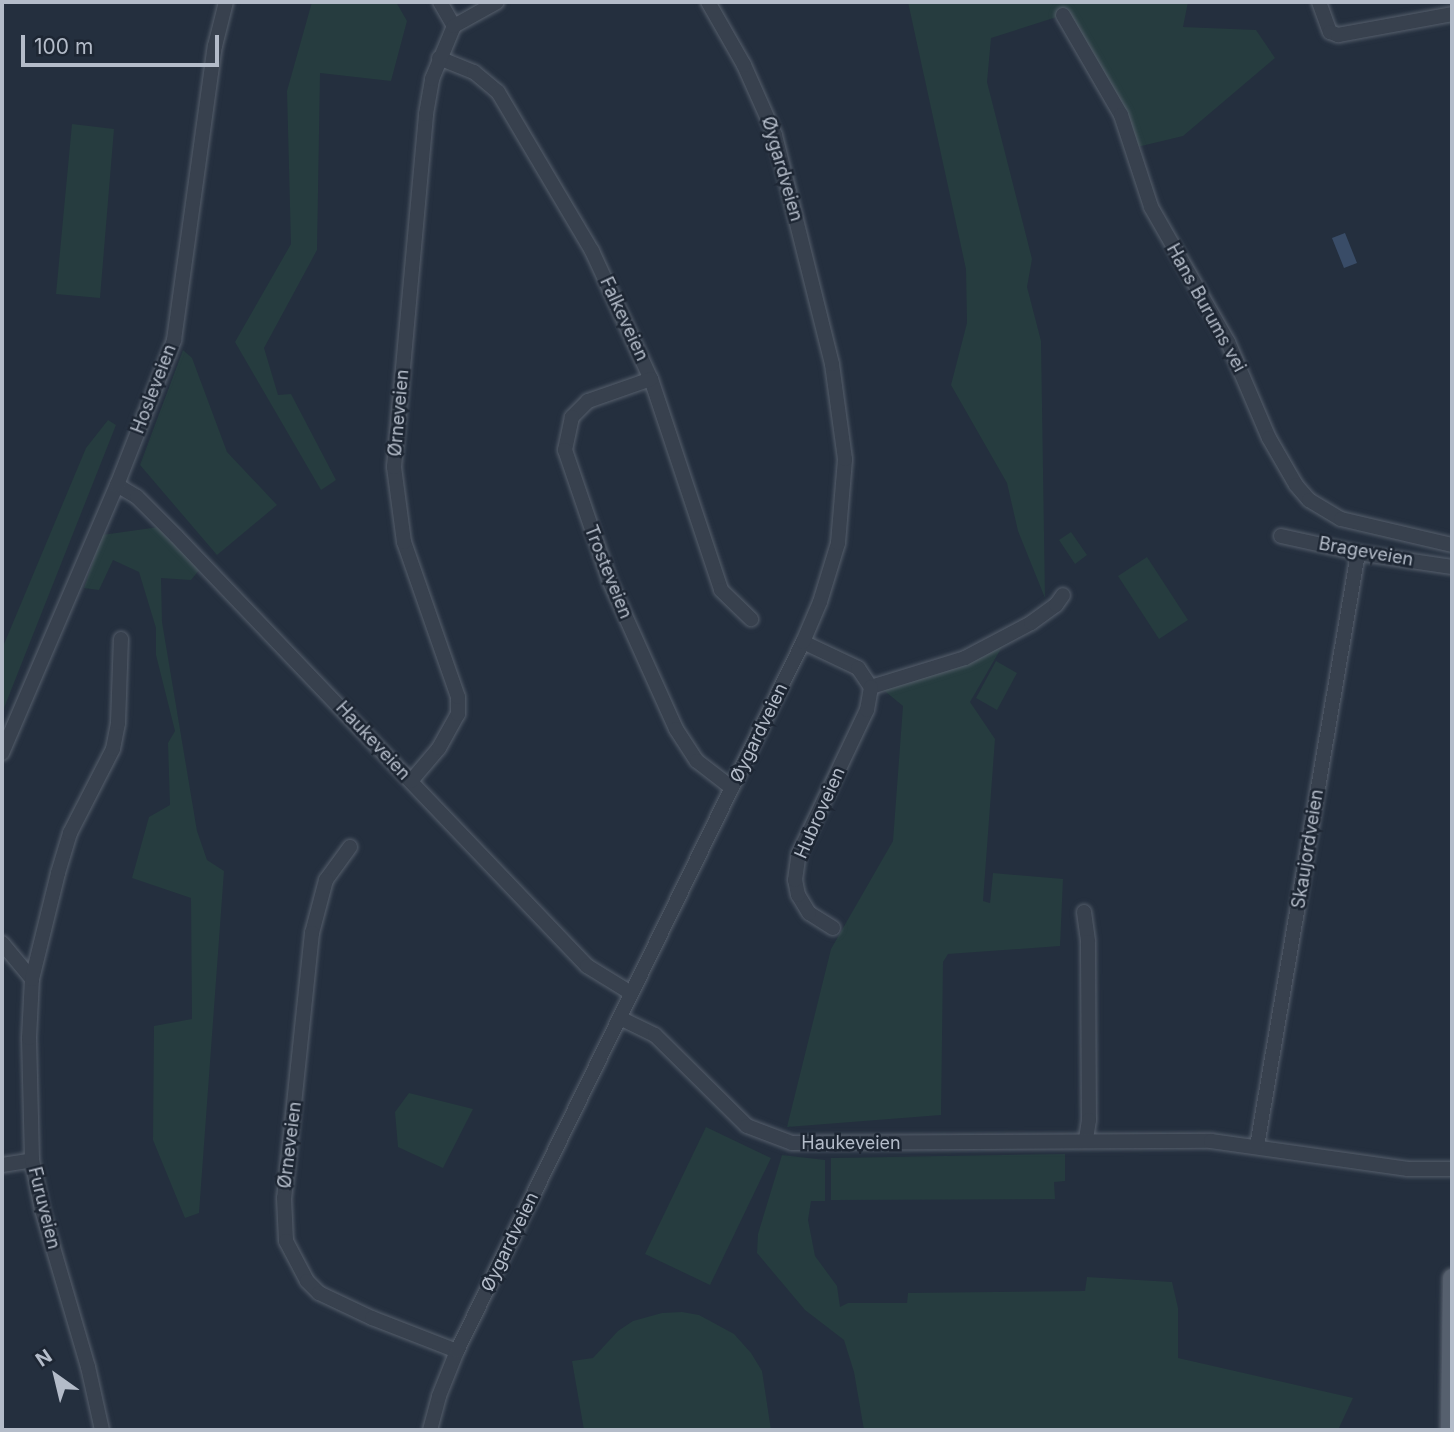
<!DOCTYPE html>
<html>
<head>
<meta charset="utf-8">
<style>
	body { margin:0 }
	#map { position:relative; width:1454px; height:1432px; overflow:hidden; background:#242f3e; font-family:Inter,sans-serif }
	div>[style] { position:absolute }
	.green>* { inset:0; background:#263c3f }
	.water>* { inset:0; background:#394c67 }
	.roads { filter:drop-shadow(0 0 2px #565f6c) drop-shadow(0 0 2px #565f6c) }
	.minor>* { height:14px; margin:-7px; padding:0 7px; transform-origin:7px; border-radius:7px; background:#38414e }
	.major>* { height:18px; margin:-9px; padding:0 9px; transform-origin:9px; border-radius:9px; background:#56606e }
	span { translate:-50% -50%; white-space:nowrap; text-align:center; line-height:1.15; -webkit-text-stroke:5px #1d2633; paint-order:stroke }
	.street-label { font-size:18px; color:#b4bcc9 }
	.frame { position:absolute; inset:0; border:4px solid #b4bcc9; pointer-events:none }
	.north { position:absolute; left:21px; top:1341px; width:70px; height:70px; -webkit-text-stroke:5px #1d2633; paint-order:stroke; rotate:326deg; font-size:19px; font-weight:700; line-height:28px; text-align:center; color:#b4bcc9 }
	.north::after { content:''; display:block; margin:auto; width:24px; height:32px; background:#b4bcc9; clip-path:polygon(50% 0,100% 100%,50% 72%,0 100%) }
	.scale { position:absolute; left:21px; top:35px; width:198px; height:32px; box-sizing:border-box; border:4px solid #b4bcc9; border-top:0; padding-left:9px; font-size:21px; line-height:24px; white-space:nowrap; color:#b4bcc9; -webkit-text-stroke:5px #1d2633; paint-order:stroke }
</style>
</head>
<body>
<div id="map">
	<div class="green">
		<i style="clip-path:polygon(312px 2px,396px 2px,407px 21px,391px 81px,320px 73px,317px 250px,264px 348px,278px 395px,291px 394px,336px 480px,321px 490px,235px 342px,291px 244px,287px 91px)"></i>
		<i style="clip-path:polygon(908px 2px,1188px 2px,1183px 27px,1256px 30px,1275px 58px,1183px 136px,1133px 148px,1063px 15px,991px 38px,987px 82px,1032px 259px,1027px 287px,1041px 341px,1045px 598px,1018px 531px,1007px 483px,951px 385px,967px 323px,966px 269px)"></i>
		<i style="clip-path:polygon(72px 124px,114px 129px,100px 298px,56px 294px)"></i>
		<i style="clip-path:polygon(183px 350px,192px 358px,227px 452px,277px 505px,217px 555px,140px 465px)"></i>
		<i style="clip-path:polygon(108px 420px,116px 425px,2px 713px,2px 649px,86px 448px)"></i>
		<i style="clip-path:polygon(159px 527px,200px 569px,191px 580px,161px 578px,162px 622px,197px 831px,207px 860px,224px 871px,199px 1213px,185px 1218px,153px 1140px,154px 1026px,192px 1019px,191px 898px,132px 878px,149px 817px,170px 805px,168px 743px,175px 731px,156px 655px,156px 628px,139px 572px,113px 560px,99px 590px,84px 588px,102px 535px)"></i>
		<i style="clip-path:polygon(1071px 532px,1087px 555px,1075px 564px,1059px 540px)"></i>
		<i style="clip-path:polygon(1147px 557px,1188px 620px,1159px 639px,1118px 576px)"></i>
		<i style="clip-path:polygon(1003px 645px,970px 702px,995px 739px,983px 901px,990px 903px,993px 873px,1063px 879px,1060px 946px,948px 954px,943px 962px,941px 1115px,787px 1127px,831px 949px,893px 841px,903px 706px,881px 688px,982px 657px)"></i>
		<i style="clip-path:polygon(996px 661px,1017px 673px,997px 710px,976px 698px)"></i>
		<i style="clip-path:polygon(409px 1093px,473px 1109px,443px 1168px,398px 1147px,395px 1112px)"></i>
		<i style="clip-path:polygon(706px 1127px,771px 1158px,710px 1285px,645px 1254px)"></i>
		<i style="clip-path:polygon(1065px 1154px,1065px 1181px,1054px 1182px,1055px 1199px,831px 1200px,831px 1158px)"></i>
		<i style="clip-path:polygon(782px 1155px,825px 1160px,825px 1201px,811px 1201px,808px 1220px,815px 1256px,837px 1286px,840px 1307px,848px 1303px,907px 1303px,908px 1293px,1085px 1291px,1087px 1277px,1172px 1282px,1178px 1308px,1178px 1358px,1353px 1398px,1338px 1430px,864px 1430px,854px 1372px,844px 1340px,805px 1310px,757px 1253px,758px 1234px)"></i>
		<i style="clip-path:polygon(682px 1312px,699px 1315px,734px 1334px,751px 1353px,762px 1371px,771px 1430px,584px 1430px,572px 1361px,593px 1358px,618px 1331px,633px 1321px,662px 1313px)"></i>
	</div>
	<div class="water">
		<i style="clip-path:polygon(1345px 233px,1357px 263px,1344px 268px,1332px 238px)"></i>
	</div>
	<div class="roads">
		<div class="minor">
			<i style="left:440px;top:2px;width:28px;rotate:60deg"></i>
			<i style="left:1319px;top:2px;width:32px;rotate:70deg"></i>
			<i style="left:1330px;top:32px;width:9px;rotate:21deg"></i>
			<i style="left:1338px;top:35px;width:116px;rotate:-10.4deg"></i>
			<i style="left:1063px;top:15px;width:116px;rotate:59.9deg"></i>
			<i style="left:1121px;top:115px;width:97px;rotate:71.9deg"></i>
			<i style="left:1151px;top:207px;width:155px;rotate:60.3deg"></i>
			<i style="left:1228px;top:342px;width:104px;rotate:66.9deg"></i>
			<i style="left:1269px;top:438px;width:54px;rotate:60.1deg"></i>
			<i style="left:1296px;top:485px;width:20px;rotate:49deg"></i>
			<i style="left:1309px;top:500px;width:37px;rotate:31deg"></i>
			<i style="left:1341px;top:519px;width:114px;rotate:13.2deg"></i>
			<i style="left:439px;top:58px;width:38px;rotate:22deg"></i>
			<i style="left:474px;top:72px;width:31px;rotate:40deg"></i>
			<i style="left:498px;top:92px;width:185px;rotate:59.4deg"></i>
			<i style="left:592px;top:251px;width:141px;rotate:65.3deg"></i>
			<i style="left:651px;top:379px;width:222px;rotate:71.6deg"></i>
			<i style="left:721px;top:590px;width:42px;rotate:44deg"></i>
			<i style="left:651px;top:379px;width:67px;rotate:160.8deg"></i>
			<i style="left:588px;top:401px;width:23px;rotate:135deg"></i>
			<i style="left:572px;top:417px;width:34px;rotate:102deg"></i>
			<i style="left:565px;top:450px;width:139px;rotate:71.2deg"></i>
			<i style="left:610px;top:582px;width:161px;rotate:65.8deg"></i>
			<i style="left:676px;top:729px;width:38px;rotate:57deg"></i>
			<i style="left:697px;top:761px;width:44px;rotate:37.6deg"></i>
			<i style="left:117px;top:485px;width:23px;rotate:31deg"></i>
			<i style="left:137px;top:497px;width:55px;rotate:45deg"></i>
			<i style="left:176px;top:536px;width:595px;rotate:46.29deg"></i>
			<i style="left:587px;top:966px;width:52px;rotate:31.5deg"></i>
			<i style="left:1281px;top:536px;width:79px;rotate:12.4deg"></i>
			<i style="left:1358px;top:553px;width:95px;rotate:8.5deg"></i>
			<i style="left:803px;top:642px;width:61px;rotate:25.3deg"></i>
			<i style="left:858px;top:668px;width:23px;rotate:56deg"></i>
			<i style="left:871px;top:687px;width:98px;rotate:-17.1deg"></i>
			<i style="left:965px;top:658px;width:75px;rotate:-27.9deg"></i>
			<i style="left:1031px;top:623px;width:31px;rotate:-36deg"></i>
			<i style="left:1056px;top:605px;width:12px;rotate:-55deg"></i>
			<i style="left:2px;top:753px;width:292px;rotate:-66.8deg"></i>
			<i style="left:117px;top:485px;width:156px;rotate:-68.5deg"></i>
			<i style="left:174px;top:340px;width:297px;rotate:-82.1deg"></i>
			<i style="left:215px;top:46px;width:45px;rotate:-76deg"></i>
			<i style="left:411px;top:781px;width:43px;rotate:-49.7deg"></i>
			<i style="left:439px;top:748px;width:39px;rotate:-61deg"></i>
			<i style="left:458px;top:714px;width:17px;rotate:-90deg"></i>
			<i style="left:458px;top:697px;width:164px;rotate:-109.2deg"></i>
			<i style="left:404px;top:542px;width:76px;rotate:-97.6deg"></i>
			<i style="left:394px;top:467px;width:354px;rotate:-84.8deg"></i>
			<i style="left:426px;top:114px;width:36px;rotate:-80deg"></i>
			<i style="left:432px;top:79px;width:57px;rotate:-67.5deg"></i>
			<i style="left:454px;top:26px;width:49px;rotate:-29.2deg"></i>
			<i style="left:350px;top:847px;width:41px;rotate:126deg"></i>
			<i style="left:326px;top:880px;width:55px;rotate:104.8deg"></i>
			<i style="left:312px;top:933px;width:266px;rotate:96deg"></i>
			<i style="left:284px;top:1198px;width:43px;rotate:87.3deg"></i>
			<i style="left:286px;top:1241px;width:45px;rotate:62.3deg"></i>
			<i style="left:307px;top:1281px;width:17px;rotate:45deg"></i>
			<i style="left:319px;top:1293px;width:59px;rotate:25.3deg"></i>
			<i style="left:372px;top:1318px;width:91px;rotate:21.2deg"></i>
			<i style="left:1084px;top:912px;width:30px;rotate:82deg"></i>
			<i style="left:1088px;top:942px;width:178px;rotate:89.7deg"></i>
			<i style="left:1089px;top:1120px;width:20px;rotate:99deg"></i>
			<i style="left:833px;top:928px;width:28px;rotate:-148deg"></i>
			<i style="left:809px;top:913px;width:21px;rotate:-121deg"></i>
			<i style="left:798px;top:895px;width:15px;rotate:-101deg"></i>
			<i style="left:795px;top:880px;width:27px;rotate:-82deg"></i>
			<i style="left:799px;top:853px;width:158px;rotate:-64.6deg"></i>
			<i style="left:867px;top:710px;width:23px;rotate:-80deg"></i>
			<i style="left:2px;top:943px;width:47px;rotate:50.2deg"></i>
			<i style="left:620px;top:1018px;width:39px;rotate:26deg"></i>
			<i style="left:655px;top:1035px;width:129px;rotate:44.7deg"></i>
			<i style="left:747px;top:1126px;width:48px;rotate:20.7deg"></i>
			<i style="left:792px;top:1143px;width:419px;rotate:-0.3deg"></i>
			<i style="left:1211px;top:1141px;width:199px;rotate:8.1deg"></i>
			<i style="left:1408px;top:1169px;width:44px"></i>
			<i style="left:1257px;top:1146px;width:602px;rotate:-80.33deg"></i>
			<i style="left:2px;top:1165px;width:30px;rotate:-9deg"></i>
			<i style="left:102px;top:1430px;width:65px;rotate:-102.5deg"></i>
			<i style="left:88px;top:1367px;width:164px;rotate:-106.3deg"></i>
			<i style="left:42px;top:1210px;width:51px;rotate:-101.3deg"></i>
			<i style="left:32px;top:1160px;width:122px;rotate:-91.4deg"></i>
			<i style="left:29px;top:1038px;width:59px;rotate:-87.1deg"></i>
			<i style="left:32px;top:979px;width:109px;rotate:-76.2deg"></i>
			<i style="left:58px;top:873px;width:42px;rotate:-73.3deg"></i>
			<i style="left:70px;top:833px;width:94px;rotate:-62.9deg"></i>
			<i style="left:113px;top:749px;width:26px;rotate:-79deg"></i>
			<i style="left:118px;top:723px;width:84px;rotate:-88deg"></i>
			<i style="left:430px;top:1430px;width:35px;rotate:-75deg"></i>
			<i style="left:439px;top:1396px;width:48px;rotate:-68.2deg"></i>
			<i style="left:457px;top:1351px;width:789px;rotate:-63.99deg"></i>
			<i style="left:803px;top:642px;width:43px;rotate:-67deg"></i>
			<i style="left:820px;top:602px;width:62px;rotate:-73deg"></i>
			<i style="left:838px;top:543px;width:84px;rotate:-85.2deg"></i>
			<i style="left:845px;top:459px;width:96px;rotate:-97.8deg"></i>
			<i style="left:832px;top:364px;width:236px;rotate:-104deg"></i>
			<i style="left:775px;top:135px;width:77px;rotate:-113.9deg"></i>
			<i style="left:744px;top:65px;width:73px;rotate:-119.7deg"></i>
		</div>
		<div class="major">
			<i style="left:1450px;top:1430px;width:152px;rotate:-89.2deg"></i>
		</div>
	</div>
	<div class="street-label">
		<span style="left:782px;top:169px;rotate:74deg">Øygardveien</span>
		<span style="left:1206px;top:308px;rotate:61deg">Hans Burums vei</span>
		<span style="left:624px;top:319px;rotate:65deg">Falkeveien</span>
		<span style="left:154px;top:389px;rotate:-69deg">Hosleveien</span>
		<span style="left:399px;top:413px;rotate:-85deg">Ørneveien</span>
		<span style="left:1366px;top:552px;rotate:10deg">Brageveien</span>
		<span style="left:608px;top:572px;rotate:68deg">Trosteveien</span>
		<span style="left:759px;top:733px;rotate:-64deg">Øygardveien</span>
		<span style="left:373px;top:741px;rotate:47deg">Haukeveien</span>
		<span style="left:820px;top:813px;rotate:-66deg">Hubroveien</span>
		<span style="left:1308px;top:849px;rotate:-81deg">Skaujordveien</span>
		<span style="left:851px;top:1143px">Haukeveien</span>
		<span style="left:290px;top:1145px;rotate:-83deg">Ørneveien</span>
		<span style="left:44px;top:1208px;rotate:76deg">Furuveien</span>
		<span style="left:510px;top:1242px;rotate:-64deg">Øygardveien</span>
	</div>
	<div class="frame"></div>
	<div class="north">N</div>
	<div class="scale">100 m</div>
</div>
</body>
</html>
